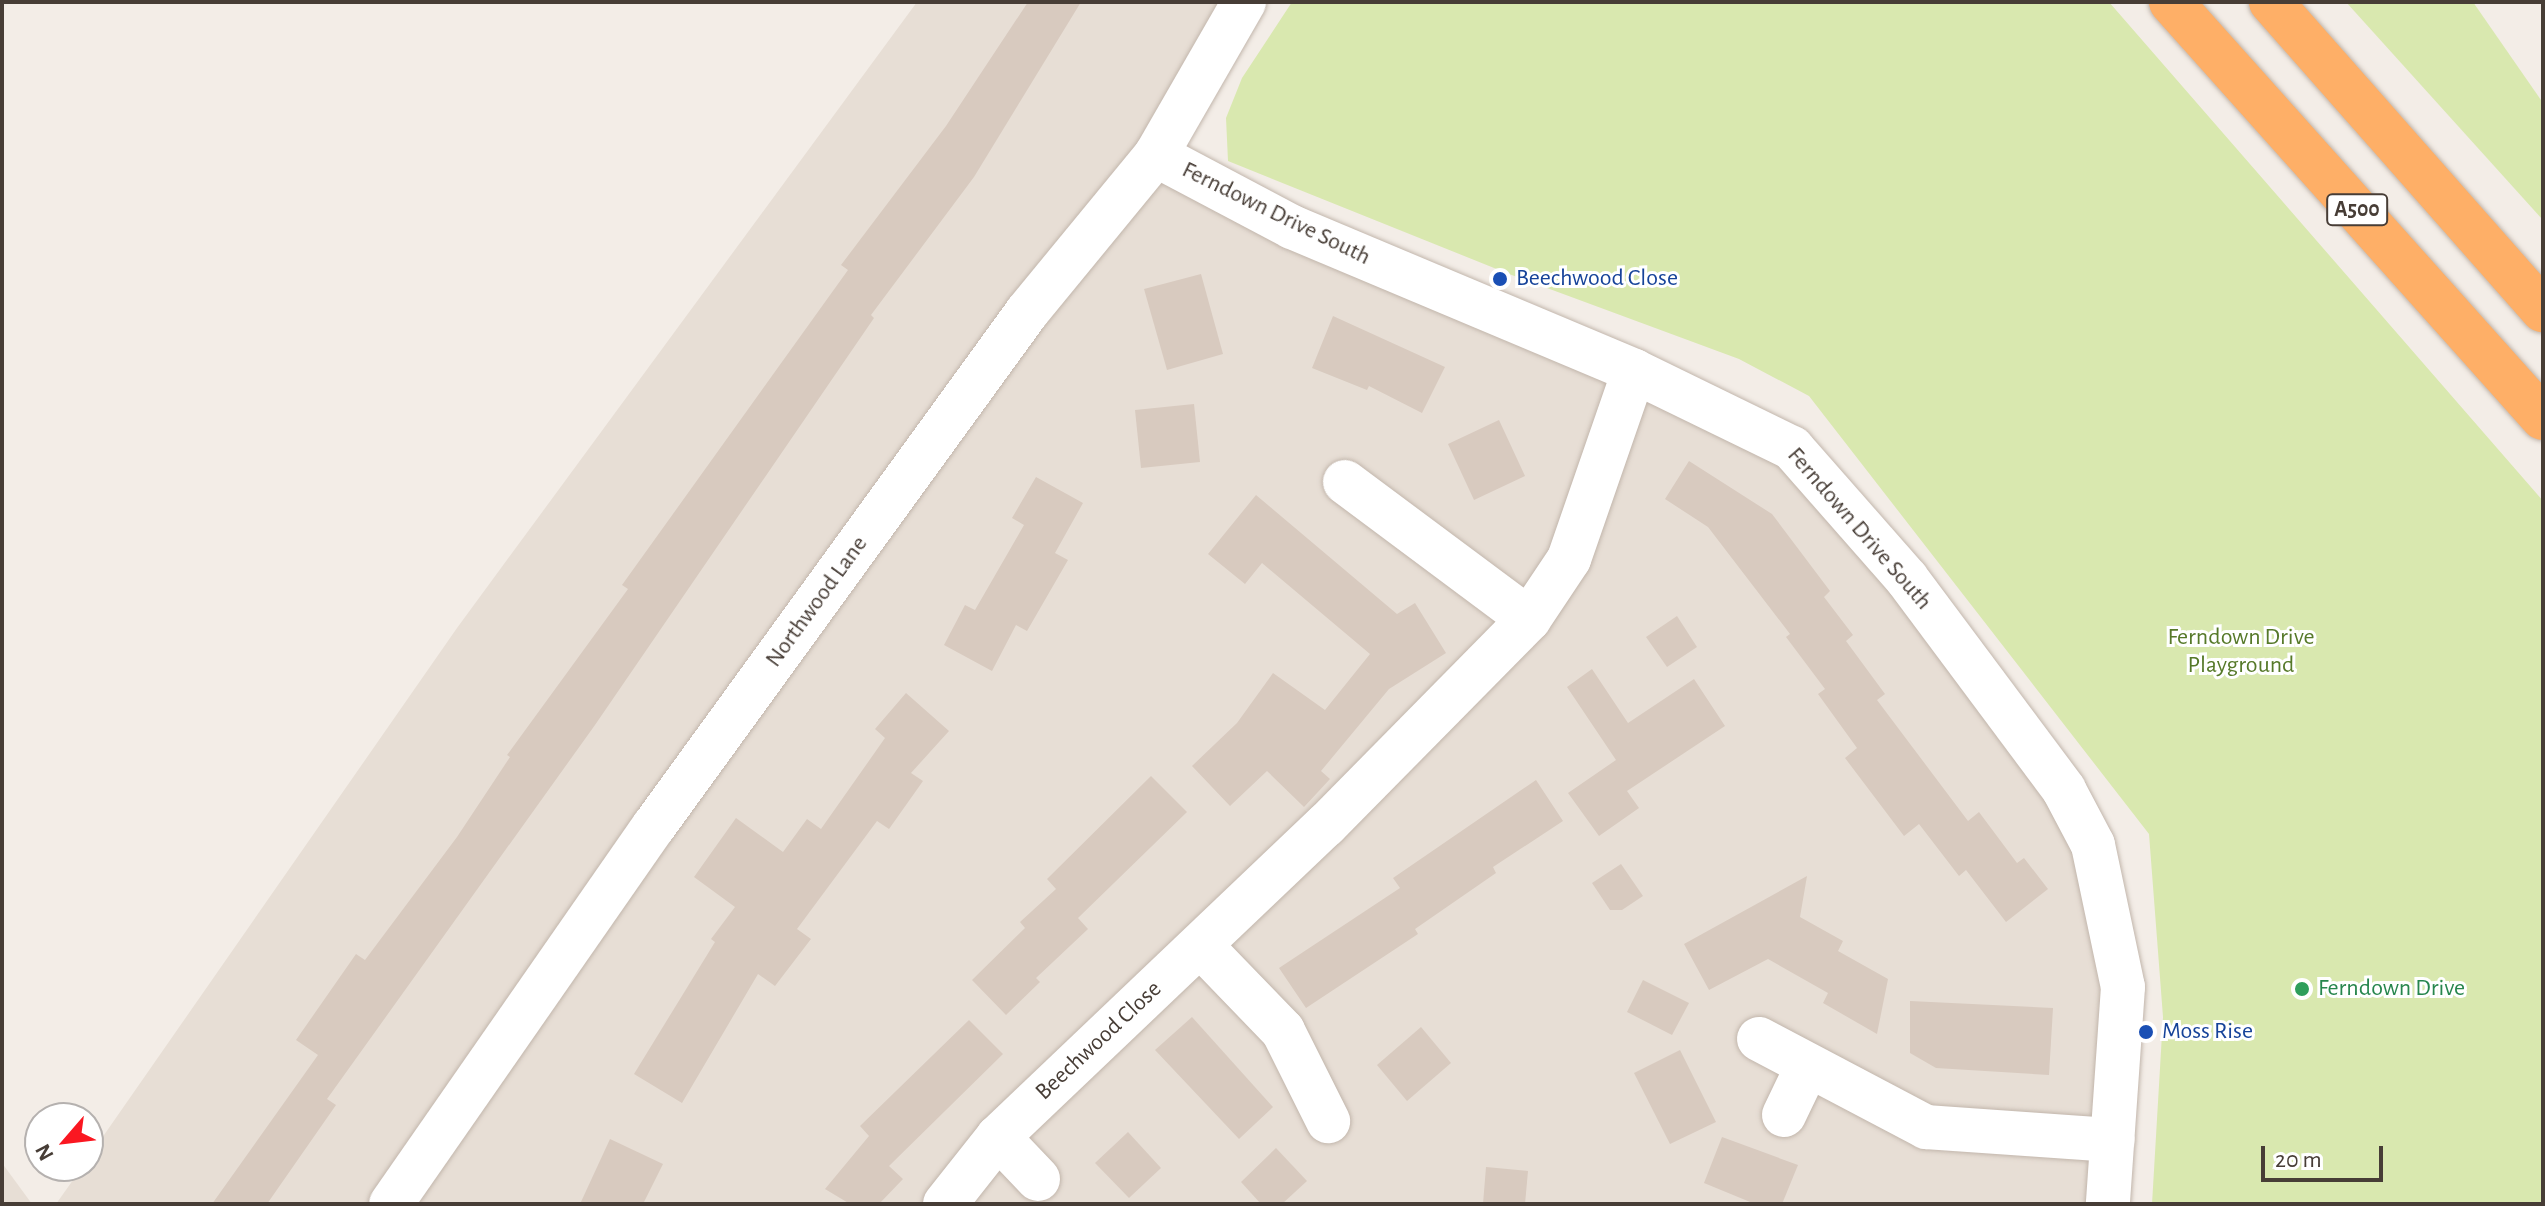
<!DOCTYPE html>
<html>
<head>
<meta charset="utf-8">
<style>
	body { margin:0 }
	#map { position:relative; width:2545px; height:1206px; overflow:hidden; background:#f3ede7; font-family:"Alegreya Sans",sans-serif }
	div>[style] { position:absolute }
	.residential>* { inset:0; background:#e7ded5 }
	.green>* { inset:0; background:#d9e8af }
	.building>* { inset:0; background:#d8cabf }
	.roads { filter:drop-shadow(0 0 2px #c2b6ac) drop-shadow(0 0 2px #c2b6ac) }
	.minor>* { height:44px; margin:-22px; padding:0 22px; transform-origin:22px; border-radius:22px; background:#fff }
	.highway>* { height:44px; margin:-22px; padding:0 22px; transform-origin:22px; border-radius:22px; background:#feaf67 }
	.dots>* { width:22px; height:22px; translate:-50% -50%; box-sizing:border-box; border:4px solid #fff; border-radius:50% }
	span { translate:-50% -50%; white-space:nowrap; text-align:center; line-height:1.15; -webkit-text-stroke:6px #fff; paint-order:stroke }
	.shield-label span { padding:2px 6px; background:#fff; border:2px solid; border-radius:6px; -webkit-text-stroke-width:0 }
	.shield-label { font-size:22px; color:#473d36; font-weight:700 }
	.street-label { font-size:24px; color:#473d36 }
	.transit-label { font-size:24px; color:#164399 }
	.left { translate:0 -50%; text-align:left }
	.park-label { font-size:24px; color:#567929 }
	.leisure-label { font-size:24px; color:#27864d }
	.frame { position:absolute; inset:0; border:4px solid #473d36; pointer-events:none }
	.north { position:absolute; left:24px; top:1102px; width:80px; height:80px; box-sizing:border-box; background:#fff; border:2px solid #b5b1af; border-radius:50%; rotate:242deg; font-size:22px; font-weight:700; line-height:32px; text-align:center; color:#473d36 }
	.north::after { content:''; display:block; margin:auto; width:28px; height:36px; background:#fa1721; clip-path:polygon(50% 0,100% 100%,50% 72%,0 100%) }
	.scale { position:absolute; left:2261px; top:1146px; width:122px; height:36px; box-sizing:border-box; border:4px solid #473d36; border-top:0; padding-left:10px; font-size:24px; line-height:28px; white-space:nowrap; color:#473d36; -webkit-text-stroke:6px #fff; paint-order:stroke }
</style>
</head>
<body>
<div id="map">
	<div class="residential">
		<i style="clip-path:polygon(917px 2px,1244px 2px,1156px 155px,1792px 448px,2064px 790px,2109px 907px,2108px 1204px,56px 1204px,83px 1166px,88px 1166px,88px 1158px,457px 628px)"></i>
		<i style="clip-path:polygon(2px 1163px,32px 1204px,2px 1204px)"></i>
	</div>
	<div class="green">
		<i style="clip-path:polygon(1292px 2px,2109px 2px,2543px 501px,2543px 1204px,2152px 1204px,2163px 1017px,2149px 834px,1809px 396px,1739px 359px,1509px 274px,1228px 161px,1226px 118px,1242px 78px)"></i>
		<i style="clip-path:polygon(2346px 2px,2473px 2px,2543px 103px,2543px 220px)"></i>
	</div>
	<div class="building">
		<i style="clip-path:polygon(1028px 2px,1081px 2px,974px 177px,871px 315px,874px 318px,595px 725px,327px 1099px,336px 1105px,267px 1204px,212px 1204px,318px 1055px,296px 1040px,356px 954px,365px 960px,457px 837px,510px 757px,507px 755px,628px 589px,622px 585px,848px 270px,841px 265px,946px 126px)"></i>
		<i style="clip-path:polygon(1201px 274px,1223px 354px,1167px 370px,1144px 289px)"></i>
		<i style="clip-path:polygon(1333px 316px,1445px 367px,1422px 413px,1369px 386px,1367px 390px,1312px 368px)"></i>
		<i style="clip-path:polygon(1194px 404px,1200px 462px,1141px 468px,1135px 410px)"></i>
		<i style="clip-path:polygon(1499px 420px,1525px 476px,1474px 500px,1448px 444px)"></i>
		<i style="clip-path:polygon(1689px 461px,1772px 514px,1830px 591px,1824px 597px,1853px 635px,1846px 641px,1885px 694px,1877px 700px,1968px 821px,1979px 812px,2017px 863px,2024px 858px,2048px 889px,2006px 922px,1966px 870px,1959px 876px,1919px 824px,1904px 836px,1845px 758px,1857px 748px,1818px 694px,1825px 689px,1786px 637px,1790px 634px,1708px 527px,1665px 499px)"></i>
		<i style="clip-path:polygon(1036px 477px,1083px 503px,1055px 553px,1068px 560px,1027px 631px,1016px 625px,992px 671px,944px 645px,965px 605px,975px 610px,1024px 525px,1012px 518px)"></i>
		<i style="clip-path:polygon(1256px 495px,1397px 614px,1415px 603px,1446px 653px,1389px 689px,1321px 771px,1330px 779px,1304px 807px,1267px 771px,1230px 806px,1192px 766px,1237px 723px,1273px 673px,1325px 710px,1370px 654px,1262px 563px,1245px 584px,1208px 554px)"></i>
		<i style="clip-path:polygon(1677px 616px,1697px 647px,1667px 667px,1646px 637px)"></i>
		<i style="clip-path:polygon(1592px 669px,1628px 723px,1694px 679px,1725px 726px,1627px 791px,1639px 808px,1599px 836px,1568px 793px,1616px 760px,1567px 687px)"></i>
		<i style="clip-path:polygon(906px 693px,949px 731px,911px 773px,923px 781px,889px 829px,877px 821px,797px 929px,811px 939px,775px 986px,758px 974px,682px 1103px,634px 1074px,715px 942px,711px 939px,735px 907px,694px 877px,736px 818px,783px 852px,807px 819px,821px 829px,885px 738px,875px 729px)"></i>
		<i style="clip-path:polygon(1151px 776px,1187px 812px,1078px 918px,1088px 929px,1036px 978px,1040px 982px,1006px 1015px,972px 980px,1025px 928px,1020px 922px,1056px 889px,1047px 879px)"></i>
		<i style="clip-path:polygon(1536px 780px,1563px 821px,1493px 867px,1496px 873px,1415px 929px,1418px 934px,1306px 1008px,1279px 968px,1400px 888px,1393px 878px)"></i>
		<i style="clip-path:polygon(1621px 864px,1643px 896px,1622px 910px,1610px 910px,1592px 883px)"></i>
		<i style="clip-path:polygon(1807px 876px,1800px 917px,1843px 941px,1838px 951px,1888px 979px,1877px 1034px,1823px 1003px,1828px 993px,1768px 959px,1709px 990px,1684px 944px)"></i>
		<i style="clip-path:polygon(1643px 980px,1689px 1003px,1672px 1035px,1627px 1012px)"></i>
		<i style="clip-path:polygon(1910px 1001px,2053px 1008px,2049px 1075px,1936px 1068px,1910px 1053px)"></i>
		<i style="clip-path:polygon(1192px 1017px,1273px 1107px,1239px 1139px,1155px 1050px)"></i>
		<i style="clip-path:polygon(969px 1020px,1003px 1054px,889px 1166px,903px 1179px,879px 1204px,850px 1204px,825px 1189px,869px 1136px,860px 1126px)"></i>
		<i style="clip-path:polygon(1421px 1027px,1451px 1063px,1407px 1101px,1377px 1065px)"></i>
		<i style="clip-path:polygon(1680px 1050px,1716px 1122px,1670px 1144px,1634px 1073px)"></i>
		<i style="clip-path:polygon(1128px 1132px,1161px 1168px,1129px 1198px,1095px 1163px)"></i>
		<i style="clip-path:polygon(1722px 1137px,1798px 1165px,1782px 1204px,1755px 1204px,1704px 1183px)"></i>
		<i style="clip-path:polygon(610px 1139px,663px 1164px,643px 1204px,580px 1204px)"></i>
		<i style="clip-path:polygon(1276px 1148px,1307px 1181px,1282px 1204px,1261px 1204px,1241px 1182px)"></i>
		<i style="clip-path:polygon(1486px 1167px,1528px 1171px,1525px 1204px,1483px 1204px)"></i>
	</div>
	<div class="roads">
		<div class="minor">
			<i style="left:1156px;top:155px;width:154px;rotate:27.9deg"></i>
			<i style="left:1292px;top:227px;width:371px;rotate:22.8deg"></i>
			<i style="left:1634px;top:371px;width:176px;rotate:26deg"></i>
			<i style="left:1792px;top:448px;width:174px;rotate:48.7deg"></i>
			<i style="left:1907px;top:579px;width:263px;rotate:53.3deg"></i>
			<i style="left:2064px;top:790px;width:62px;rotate:62.2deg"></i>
			<i style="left:2093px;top:845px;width:145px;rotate:78.1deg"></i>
			<i style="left:2123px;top:987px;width:218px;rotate:94deg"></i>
			<i style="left:1345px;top:482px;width:229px;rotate:36.7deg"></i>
			<i style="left:1201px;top:946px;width:118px;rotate:46deg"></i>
			<i style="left:1283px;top:1031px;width:101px;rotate:63.4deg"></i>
			<i style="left:1759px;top:1039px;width:189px;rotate:27.8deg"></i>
			<i style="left:1926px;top:1127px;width:187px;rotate:4deg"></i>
			<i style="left:1784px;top:1115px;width:53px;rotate:-64.4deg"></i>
			<i style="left:998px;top:1137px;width:58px;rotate:46.4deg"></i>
			<i style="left:391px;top:1204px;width:460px;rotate:-55.2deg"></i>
			<i style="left:654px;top:826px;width:635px;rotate:-54.03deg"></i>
			<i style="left:1027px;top:312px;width:203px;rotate:-50.6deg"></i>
			<i style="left:1156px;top:155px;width:177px;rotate:-60.1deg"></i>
			<i style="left:945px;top:1204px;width:85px;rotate:-51.7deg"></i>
			<i style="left:998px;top:1137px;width:453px;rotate:-43.6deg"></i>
			<i style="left:1326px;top:825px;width:289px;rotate:-45.4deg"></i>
			<i style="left:1529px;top:619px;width:72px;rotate:-56.3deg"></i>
			<i style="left:1569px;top:559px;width:199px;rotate:-70.9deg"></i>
		</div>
		<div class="highway">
			<i style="left:2171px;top:2px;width:558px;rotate:48.2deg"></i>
			<i style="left:2271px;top:2px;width:411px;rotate:48.6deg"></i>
		</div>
	</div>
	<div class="dots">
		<i style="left:1500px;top:279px;background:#1a4fb4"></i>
		<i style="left:2302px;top:989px;background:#2e9e5b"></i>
		<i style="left:2146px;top:1032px;background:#1a4fb4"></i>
	</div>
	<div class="shield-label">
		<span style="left:2357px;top:210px">A500</span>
	</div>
	<div class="street-label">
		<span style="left:1276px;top:214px;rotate:26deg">Ferndown Drive South</span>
		<span style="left:1859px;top:529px;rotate:49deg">Ferndown Drive South</span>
		<span style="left:817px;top:602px;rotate:-54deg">Northwood Lane</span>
		<span style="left:1099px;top:1041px;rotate:-43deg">Beechwood Close</span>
	</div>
	<div class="transit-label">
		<span class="left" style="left:1516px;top:279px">Beechwood Close</span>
		<span class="left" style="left:2162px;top:1032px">Moss Rise</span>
	</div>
	<div class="park-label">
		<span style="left:2241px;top:652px">Ferndown Drive<br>Playground</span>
	</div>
	<div class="leisure-label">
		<span class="left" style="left:2318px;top:989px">Ferndown Drive</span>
	</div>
	<div class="frame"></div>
	<div class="north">N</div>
	<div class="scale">20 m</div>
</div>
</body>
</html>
